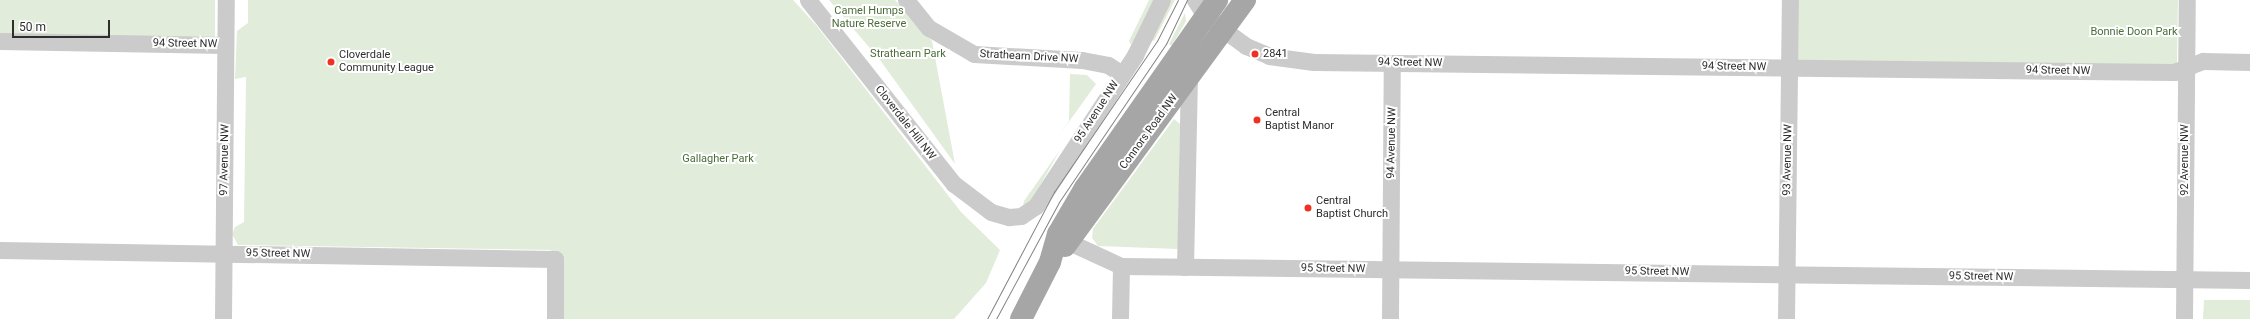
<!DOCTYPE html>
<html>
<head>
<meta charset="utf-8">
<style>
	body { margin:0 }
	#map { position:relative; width:2250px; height:319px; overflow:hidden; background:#fff; font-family:Roboto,sans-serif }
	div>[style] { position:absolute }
	.green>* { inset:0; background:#e2ecda }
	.minor>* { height:17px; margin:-8.5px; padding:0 8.5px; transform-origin:8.5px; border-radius:8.5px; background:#cbcbcb }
	.major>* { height:22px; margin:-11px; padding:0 11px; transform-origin:11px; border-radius:11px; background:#a6a6a6 }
	.tram>* { height:1px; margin:-0.5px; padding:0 0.5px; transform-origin:0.5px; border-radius:0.5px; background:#838383 }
	.dots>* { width:11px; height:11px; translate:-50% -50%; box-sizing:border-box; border:2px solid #fff; border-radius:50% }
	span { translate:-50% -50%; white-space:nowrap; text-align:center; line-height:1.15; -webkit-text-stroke:4px #fff; paint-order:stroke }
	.park-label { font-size:11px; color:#4a6d38 }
	.street-label { font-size:11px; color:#2e2e2e }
	.poi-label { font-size:11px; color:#2e2e2e }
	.left { translate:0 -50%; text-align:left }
	.scale { position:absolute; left:12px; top:20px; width:98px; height:18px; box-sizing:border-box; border:2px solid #2e2e2e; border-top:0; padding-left:5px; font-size:12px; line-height:14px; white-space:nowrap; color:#2e2e2e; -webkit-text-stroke:3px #fff; paint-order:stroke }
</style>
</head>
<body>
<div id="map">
	<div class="green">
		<i style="clip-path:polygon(0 0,215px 0,215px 37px,0 36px)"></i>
		<i style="clip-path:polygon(248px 0,793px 0,816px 25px,961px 212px,1000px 250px,986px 283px,954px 319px,563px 319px,556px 253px,550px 250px,238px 245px,232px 234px,235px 227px,244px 222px,246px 77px,235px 79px,237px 31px,248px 23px)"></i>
		<i style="clip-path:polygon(829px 0,895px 0,932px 41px,955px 164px,880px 60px)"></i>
		<i style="clip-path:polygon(1149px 0,1155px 0,1131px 45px,1129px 41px)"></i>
		<i style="clip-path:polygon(1168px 0,1175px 0,1154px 41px,1151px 40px)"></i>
		<i style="clip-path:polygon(1798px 0,2178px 0,2177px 65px,1797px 61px)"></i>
		<i style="clip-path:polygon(1185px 13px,1186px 21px,1172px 46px,1169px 44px)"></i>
		<i style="clip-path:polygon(1070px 74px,1087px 75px,1096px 84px,1058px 137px,1069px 121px)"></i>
		<i style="clip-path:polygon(1174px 119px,1180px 124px,1178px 249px,1098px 246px,1092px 238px,1093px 229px)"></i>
		<i style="clip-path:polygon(1060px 150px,1032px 200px,1023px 206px,1024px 201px)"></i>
		<i style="clip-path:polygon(2204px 300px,2250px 300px,2250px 319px,2203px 319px)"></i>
	</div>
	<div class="minor">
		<i style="left:808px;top:0;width:235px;rotate:51.6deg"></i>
		<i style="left:954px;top:184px;width:46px;rotate:37.1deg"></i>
		<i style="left:991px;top:212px;width:19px;rotate:16deg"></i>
		<i style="left:1009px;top:217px;width:12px;rotate:-5deg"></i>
		<i style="left:1021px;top:216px;width:18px;rotate:-34deg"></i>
		<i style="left:1036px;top:206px;width:181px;rotate:-56.7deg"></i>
		<i style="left:1135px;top:55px;width:61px;rotate:-63.9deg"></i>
		<i style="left:906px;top:0;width:36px;rotate:51deg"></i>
		<i style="left:929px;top:28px;width:52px;rotate:30deg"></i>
		<i style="left:974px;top:54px;width:108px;rotate:3.2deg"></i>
		<i style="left:1082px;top:60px;width:26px;rotate:11deg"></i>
		<i style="left:1108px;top:65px;width:17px;rotate:33deg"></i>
		<i style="left:1195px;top:0;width:19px;rotate:58deg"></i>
		<i style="left:1205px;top:16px;width:51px;rotate:36.2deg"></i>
		<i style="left:1246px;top:46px;width:25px;rotate:23deg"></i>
		<i style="left:1269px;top:56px;width:45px;rotate:7.6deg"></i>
		<i style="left:1314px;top:62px;width:860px;rotate:0.67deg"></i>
		<i style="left:2174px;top:72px;width:31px;rotate:-21deg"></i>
		<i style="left:2203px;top:61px;width:47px;rotate:1.2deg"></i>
		<i style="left:0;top:41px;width:225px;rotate:1deg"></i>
		<i style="left:1069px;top:242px;width:57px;rotate:24.8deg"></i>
		<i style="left:1121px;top:266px;width:1129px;rotate:0.71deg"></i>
		<i style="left:0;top:250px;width:555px;rotate:0.93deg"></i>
		<i style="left:555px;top:259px;width:60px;rotate:90deg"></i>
		<i style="left:1185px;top:267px;width:191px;rotate:-88.8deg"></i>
		<i style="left:223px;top:319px;width:319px;rotate:-89.5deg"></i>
		<i style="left:1120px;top:319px;width:53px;rotate:-88.9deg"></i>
		<i style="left:1390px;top:319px;width:256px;rotate:-89.6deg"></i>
		<i style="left:1786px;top:319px;width:319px;rotate:-89.3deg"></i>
		<i style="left:2184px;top:319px;width:319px;rotate:-89.5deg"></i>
	</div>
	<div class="major">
		<i style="left:1065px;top:246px;width:305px;rotate:-53.8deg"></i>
		<i style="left:1021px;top:319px;width:64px;rotate:-63deg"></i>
		<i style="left:1050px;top:262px;width:29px;rotate:-74deg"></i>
		<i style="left:1058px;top:234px;width:53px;rotate:-59.6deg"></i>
		<i style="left:1085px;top:188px;width:230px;rotate:-54.9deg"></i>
	</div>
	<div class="tram">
		<i style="left:987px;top:319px;width:144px;rotate:-62.2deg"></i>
		<i style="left:1054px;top:192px;width:183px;rotate:-55.7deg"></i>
		<i style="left:1157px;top:41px;width:46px;rotate:-62.9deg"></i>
		<i style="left:996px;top:319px;width:133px;rotate:-61.7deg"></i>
		<i style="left:1059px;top:202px;width:191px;rotate:-55.9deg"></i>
		<i style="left:1166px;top:44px;width:49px;rotate:-64.5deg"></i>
	</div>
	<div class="dots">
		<i style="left:1255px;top:54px;background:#f13023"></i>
		<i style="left:331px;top:62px;background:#f13023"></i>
		<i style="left:1257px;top:120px;background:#f13023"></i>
		<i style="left:1308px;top:208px;background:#f13023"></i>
	</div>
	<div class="park-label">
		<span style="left:869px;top:18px">Camel Humps<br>Nature Reserve</span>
		<span style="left:2134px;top:32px">Bonnie Doon Park</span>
		<span style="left:908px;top:54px">Strathearn Park</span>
		<span style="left:718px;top:159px">Gallagher Park</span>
	</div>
	<div class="street-label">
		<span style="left:185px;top:44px;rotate:1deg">94 Street NW</span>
		<span style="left:1029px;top:57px;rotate:3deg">Strathearn Drive NW</span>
		<span style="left:1410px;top:63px;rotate:1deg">94 Street NW</span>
		<span style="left:1734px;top:67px;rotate:1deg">94 Street NW</span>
		<span style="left:2058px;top:71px;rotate:1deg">94 Street NW</span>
		<span style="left:1097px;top:112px;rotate:-57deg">95 Avenue NW</span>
		<span style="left:905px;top:123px;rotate:52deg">Cloverdale Hill NW</span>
		<span style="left:1149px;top:132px;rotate:-54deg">Connors Road NW</span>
		<span style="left:1392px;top:143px;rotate:-89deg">94 Avenue NW</span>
		<span style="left:225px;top:160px;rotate:-89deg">97 Avenue NW</span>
		<span style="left:1788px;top:160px;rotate:-89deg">93 Avenue NW</span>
		<span style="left:2185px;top:160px;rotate:-90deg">92 Avenue NW</span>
		<span style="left:278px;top:254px;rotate:1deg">95 Street NW</span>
		<span style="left:1333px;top:269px;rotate:1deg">95 Street NW</span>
		<span style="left:1657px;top:272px;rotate:1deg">95 Street NW</span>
		<span style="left:1981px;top:277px;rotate:1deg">95 Street NW</span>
	</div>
	<div class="poi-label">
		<span class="left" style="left:1263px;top:54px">2841</span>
		<span class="left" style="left:339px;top:62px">Cloverdale<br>Community League</span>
		<span class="left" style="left:1265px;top:120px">Central<br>Baptist Manor</span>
		<span class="left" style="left:1316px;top:208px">Central<br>Baptist Church</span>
	</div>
	<div class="scale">50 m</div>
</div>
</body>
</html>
